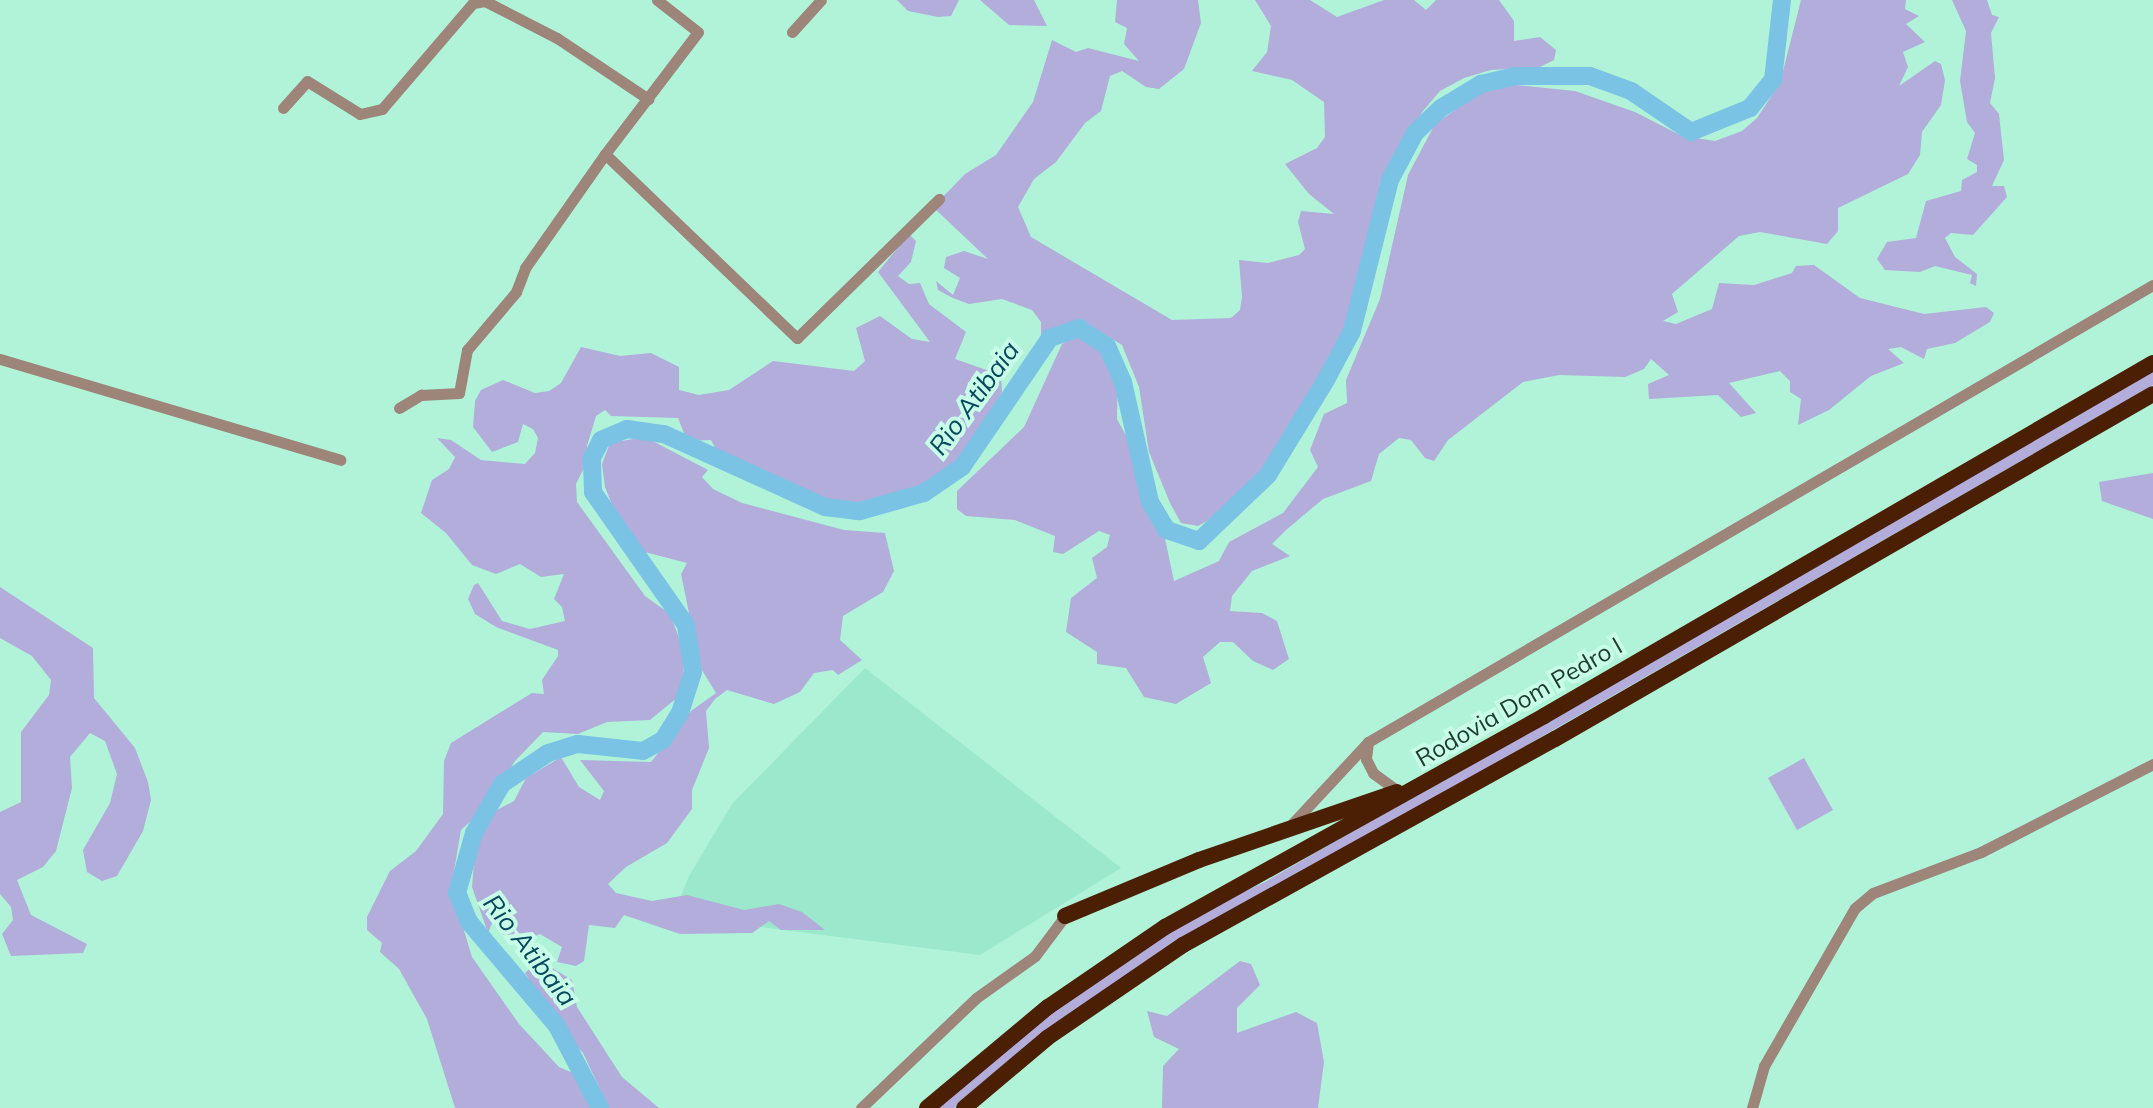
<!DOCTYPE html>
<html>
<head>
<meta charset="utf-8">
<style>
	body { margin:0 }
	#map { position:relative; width:2153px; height:1108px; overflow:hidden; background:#b0f3d9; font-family:Mulish,sans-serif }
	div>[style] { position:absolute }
	.built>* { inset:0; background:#9ce8cd }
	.green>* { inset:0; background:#b2addb }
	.river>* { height:18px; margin:-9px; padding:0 9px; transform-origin:9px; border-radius:9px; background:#7ac3e5 }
	.minor>* { height:11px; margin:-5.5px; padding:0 5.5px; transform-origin:5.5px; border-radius:5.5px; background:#9d8579 }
	.highway>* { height:16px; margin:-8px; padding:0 8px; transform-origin:8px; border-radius:8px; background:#4a1f03 }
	span { translate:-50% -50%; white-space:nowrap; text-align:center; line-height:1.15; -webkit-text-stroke:8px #c8fde8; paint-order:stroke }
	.street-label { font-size:24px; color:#1e3930 }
	.water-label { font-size:26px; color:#07485f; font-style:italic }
</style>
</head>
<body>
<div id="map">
	<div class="built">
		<i style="clip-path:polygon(865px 668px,1121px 868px,980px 955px,673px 916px,689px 876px,732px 804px)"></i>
	</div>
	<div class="green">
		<i style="clip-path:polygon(897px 0,959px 0,951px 16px,938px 17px,908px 11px)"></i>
		<i style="clip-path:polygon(980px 0,1034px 0,1047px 26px,1009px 25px)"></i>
		<i style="clip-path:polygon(1117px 0,1198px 0,1201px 23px,1184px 69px,1159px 89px,1146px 87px,1122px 71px,1110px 76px,1101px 111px,1085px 123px,1056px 162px,1034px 179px,1018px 207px,1031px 237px,1172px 320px,1231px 318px,1240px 310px,1242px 297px,1239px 260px,1268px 263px,1299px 255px,1305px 249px,1298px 222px,1301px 211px,1334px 214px,1309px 194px,1285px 164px,1317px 148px,1325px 137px,1324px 102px,1292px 80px,1252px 71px,1267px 52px,1271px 26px,1255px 0,1310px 0,1337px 17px,1384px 0,1414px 0,1426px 10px,1436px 0,1499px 0,1514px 21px,1514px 41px,1540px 37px,1556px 50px,1554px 60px,1540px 67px,1491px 70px,1464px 78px,1440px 91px,1423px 111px,1380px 182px,1364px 287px,1331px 375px,1263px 489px,1198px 526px,1181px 523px,1170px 503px,1149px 452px,1139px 387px,1122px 345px,1087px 324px,1062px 328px,1041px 344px,1041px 322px,1032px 310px,1002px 299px,969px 304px,953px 298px,938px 290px,936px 281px,953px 295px,960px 278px,944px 268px,946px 257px,964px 251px,988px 259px,933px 207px,965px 174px,996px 155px,1033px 102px,1052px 40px,1076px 52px,1088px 48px,1139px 61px,1124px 44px,1127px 28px,1115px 22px)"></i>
		<i style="clip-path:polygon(1801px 0,1906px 0,1905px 9px,1919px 16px,1906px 24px,1925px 42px,1903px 52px,1908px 67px,1899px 86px,1935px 61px,1941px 64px,1945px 80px,1941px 105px,1922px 132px,1920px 155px,1908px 174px,1838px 208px,1838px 231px,1827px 244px,1760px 232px,1739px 236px,1672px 294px,1678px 312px,1663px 321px,1676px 324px,1712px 309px,1719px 283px,1754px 285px,1792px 273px,1796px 266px,1814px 265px,1860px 298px,1924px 314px,1986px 307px,1994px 313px,1990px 322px,1955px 343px,1927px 349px,1924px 359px,1901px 347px,1888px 349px,1904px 363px,1871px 376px,1829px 410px,1798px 425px,1801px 399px,1790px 392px,1790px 381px,1780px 371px,1729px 383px,1756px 413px,1741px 417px,1718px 395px,1649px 399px,1648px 384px,1669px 375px,1651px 359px,1644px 369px,1625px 377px,1559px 375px,1523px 382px,1448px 440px,1434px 461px,1425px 458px,1411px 440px,1399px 438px,1379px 454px,1371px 481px,1323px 499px,1286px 530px,1272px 544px,1290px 556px,1252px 571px,1232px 596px,1230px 611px,1262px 613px,1277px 621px,1289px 659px,1273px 670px,1253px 661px,1233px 642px,1220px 642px,1203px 657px,1211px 683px,1176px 704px,1144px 697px,1126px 668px,1097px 664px,1097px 652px,1066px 632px,1071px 598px,1097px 578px,1092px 558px,1107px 547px,1110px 535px,1099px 531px,1063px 554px,1053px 552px,1055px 536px,1015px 520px,966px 516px,957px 509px,957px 491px,1024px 427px,1062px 344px,1077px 336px,1098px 343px,1118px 370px,1117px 419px,1138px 458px,1146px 508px,1164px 534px,1174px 581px,1219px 561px,1229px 542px,1283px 513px,1318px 467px,1310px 450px,1324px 414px,1347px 403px,1346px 380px,1380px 299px,1408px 175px,1435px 124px,1482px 91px,1507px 84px,1575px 91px,1635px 112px,1682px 136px,1715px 141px,1742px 131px,1757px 118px,1780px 83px)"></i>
		<i style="clip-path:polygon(1952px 0,1987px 0,1992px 15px,1999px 17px,1991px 33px,1995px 78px,1990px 103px,1999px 114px,2004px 160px,1992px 186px,2004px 186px,2007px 197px,1973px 235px,1951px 233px,1945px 238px,1955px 257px,1977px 274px,1976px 286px,1970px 283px,1972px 275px,1935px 266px,1920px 272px,1885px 270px,1877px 259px,1887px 242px,1916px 238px,1926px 201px,1961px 191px,1962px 180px,1977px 172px,1977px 165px,1967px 159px,1975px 133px,1967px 122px,1960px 81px,1966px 31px)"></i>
		<i style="clip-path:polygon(909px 234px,916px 241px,911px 262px,898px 276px,909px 284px,920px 283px,929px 304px,966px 332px,955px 359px,1001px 375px,1002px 392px,968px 452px,902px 505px,867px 511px,801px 499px,726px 468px,711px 440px,687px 441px,678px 418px,611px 416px,605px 410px,596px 416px,587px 446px,591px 454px,576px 484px,577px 502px,645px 596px,670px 614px,683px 648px,684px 692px,650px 720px,607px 722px,578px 734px,543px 732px,515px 761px,486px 807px,461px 830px,451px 888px,472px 957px,519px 1024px,559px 1067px,573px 1073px,591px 1108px,455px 1108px,427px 1019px,399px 969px,380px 952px,382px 943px,367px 930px,367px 917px,390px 871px,416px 851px,443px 814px,444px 761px,451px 743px,532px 693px,544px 694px,542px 680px,558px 656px,558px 650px,496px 627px,475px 614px,468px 599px,474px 585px,478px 583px,502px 621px,530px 629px,565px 621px,562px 607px,554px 599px,564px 574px,541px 577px,520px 564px,496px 574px,472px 565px,446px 533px,421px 513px,432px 480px,449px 469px,455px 457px,437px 438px,451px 440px,481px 460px,525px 464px,535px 453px,538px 438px,533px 429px,523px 424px,518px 442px,492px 452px,473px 427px,475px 401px,481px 390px,503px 380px,535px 393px,549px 391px,561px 383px,581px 347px,620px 356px,651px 353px,679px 367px,679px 390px,699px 395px,729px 390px,773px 361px,854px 371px,865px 361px,856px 328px,880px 316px,912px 339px,930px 342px,878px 272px)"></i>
		<i style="clip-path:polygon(2153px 371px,2153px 385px,1270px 893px,990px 1077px,954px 1108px,935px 1108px,1052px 1011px,1200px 912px,1265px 882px)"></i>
		<i style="clip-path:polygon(645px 437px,708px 470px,702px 477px,713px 489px,742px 503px,844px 530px,885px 533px,894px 571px,883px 592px,843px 616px,840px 640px,862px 660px,838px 675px,833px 670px,814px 673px,800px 692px,774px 704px,727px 690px,715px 699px,706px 711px,709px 748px,692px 790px,692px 809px,667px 843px,626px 867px,608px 884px,616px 893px,652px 901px,687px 895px,744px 910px,779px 904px,802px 912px,825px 930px,781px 930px,769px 921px,752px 933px,680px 934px,624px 915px,615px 928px,589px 925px,584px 961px,576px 966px,557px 962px,562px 947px,540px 934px,519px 943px,492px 923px,488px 933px,472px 887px,475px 849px,495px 811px,514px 801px,526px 778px,561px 757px,579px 787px,600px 800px,604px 791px,580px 760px,651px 762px,691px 711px,716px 693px,700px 667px,681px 574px,687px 563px,637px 550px,625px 537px,605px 487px,602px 464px,610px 443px)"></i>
		<i style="clip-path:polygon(2153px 473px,2153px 519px,2102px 501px,2099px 482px)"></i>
		<i style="clip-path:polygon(0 587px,93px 648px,94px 698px,135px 748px,148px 782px,151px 800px,143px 831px,117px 876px,102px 881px,87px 872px,83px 850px,110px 803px,117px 774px,105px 741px,90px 733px,70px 757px,72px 788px,56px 851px,43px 867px,17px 880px,31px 915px,87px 944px,83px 953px,11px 956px,2px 934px,13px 920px,11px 907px,0 894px,0 812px,21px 802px,21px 732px,49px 695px,51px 680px,32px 656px,0 638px)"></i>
		<i style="clip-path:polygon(1804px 758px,1833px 810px,1797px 830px,1768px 778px)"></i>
		<i style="clip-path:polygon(539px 960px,572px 980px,577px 1007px,622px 1077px,659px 1108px,609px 1108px,583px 1053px,535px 1000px,538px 993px,525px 973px)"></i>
		<i style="clip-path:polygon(1240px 961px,1251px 964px,1260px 985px,1237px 1008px,1237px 1033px,1296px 1012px,1317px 1023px,1324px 1062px,1318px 1108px,1162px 1108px,1163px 1066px,1179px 1049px,1154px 1037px,1147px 1011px,1167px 1016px)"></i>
	</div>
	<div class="river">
		<i style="left:600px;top:1108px;width:93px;rotate:-117.7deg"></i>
		<i style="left:557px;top:1026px;width:136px;rotate:-130.2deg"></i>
		<i style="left:469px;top:922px;width:31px;rotate:-112deg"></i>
		<i style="left:457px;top:893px;width:62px;rotate:-74.2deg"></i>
		<i style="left:474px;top:833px;width:56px;rotate:-60.3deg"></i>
		<i style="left:502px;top:784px;width:55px;rotate:-34deg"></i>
		<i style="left:548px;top:753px;width:31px;rotate:-17deg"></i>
		<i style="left:578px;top:744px;width:65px;rotate:6.1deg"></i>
		<i style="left:643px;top:751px;width:23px;rotate:-29deg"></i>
		<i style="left:663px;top:740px;width:32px;rotate:-58deg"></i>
		<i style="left:680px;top:713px;width:43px;rotate:-72.4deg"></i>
		<i style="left:693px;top:672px;width:48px;rotate:-98.5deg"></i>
		<i style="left:686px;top:625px;width:162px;rotate:-125deg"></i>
		<i style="left:593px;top:492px;width:34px;rotate:-92deg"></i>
		<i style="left:592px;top:458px;width:20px;rotate:-63deg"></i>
		<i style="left:601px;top:440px;width:28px;rotate:-23deg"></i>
		<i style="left:627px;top:429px;width:37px;rotate:8deg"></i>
		<i style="left:664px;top:434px;width:177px;rotate:24.4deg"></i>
		<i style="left:825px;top:507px;width:35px;rotate:7deg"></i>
		<i style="left:860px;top:511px;width:66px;rotate:-15.7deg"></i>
		<i style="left:924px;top:493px;width:46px;rotate:-34.4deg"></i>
		<i style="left:962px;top:467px;width:156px;rotate:-55.7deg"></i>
		<i style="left:1050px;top:338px;width:31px;rotate:-19deg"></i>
		<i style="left:1079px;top:328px;width:33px;rotate:33deg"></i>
		<i style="left:1107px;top:346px;width:39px;rotate:66deg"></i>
		<i style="left:1123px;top:382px;width:123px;rotate:77.3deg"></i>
		<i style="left:1150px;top:502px;width:33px;rotate:59deg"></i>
		<i style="left:1167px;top:530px;width:34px;rotate:19deg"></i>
		<i style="left:1199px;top:541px;width:95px;rotate:-43.7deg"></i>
		<i style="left:1268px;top:475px;width:111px;rotate:-58.6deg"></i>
		<i style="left:1326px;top:380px;width:55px;rotate:-62deg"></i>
		<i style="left:1352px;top:331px;width:156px;rotate:-75.9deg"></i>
		<i style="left:1390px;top:180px;width:53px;rotate:-62deg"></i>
		<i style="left:1415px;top:133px;width:36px;rotate:-44deg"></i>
		<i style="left:1441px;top:108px;width:47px;rotate:-31deg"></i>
		<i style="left:1481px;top:84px;width:35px;rotate:-13deg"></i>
		<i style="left:1515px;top:76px;width:75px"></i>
		<i style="left:1590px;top:76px;width:44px;rotate:20.1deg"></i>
		<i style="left:1631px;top:91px;width:73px;rotate:34.3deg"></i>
		<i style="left:1691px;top:132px;width:64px;rotate:-22.1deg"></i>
		<i style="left:1750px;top:108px;width:36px;rotate:-51deg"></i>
		<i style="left:1773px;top:80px;width:81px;rotate:-83.6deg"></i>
	</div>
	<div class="minor">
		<i style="left:792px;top:32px;width:43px;rotate:-47.8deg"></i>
		<i style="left:283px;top:108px;width:36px;rotate:-48deg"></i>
		<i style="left:307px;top:81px;width:62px;rotate:31.9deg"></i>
		<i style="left:360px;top:114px;width:23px;rotate:-13deg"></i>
		<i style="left:382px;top:109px;width:140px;rotate:-49.4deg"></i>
		<i style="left:473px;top:3px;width:12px;rotate:-9deg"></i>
		<i style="left:485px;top:1px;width:81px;rotate:27.2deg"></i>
		<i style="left:557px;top:38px;width:110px;rotate:33.8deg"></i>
		<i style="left:605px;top:154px;width:266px;rotate:43.8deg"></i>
		<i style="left:797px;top:338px;width:199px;rotate:-44.4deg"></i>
		<i style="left:0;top:359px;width:355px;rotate:16.5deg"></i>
		<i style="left:399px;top:408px;width:26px;rotate:-31deg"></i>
		<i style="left:421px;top:395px;width:38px;rotate:-3deg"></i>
		<i style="left:459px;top:393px;width:44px;rotate:-79.5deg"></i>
		<i style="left:467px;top:350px;width:76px;rotate:-49.8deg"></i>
		<i style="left:516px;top:292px;width:26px;rotate:-69deg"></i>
		<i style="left:525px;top:268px;width:139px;rotate:-54.9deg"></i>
		<i style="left:605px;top:154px;width:153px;rotate:-52.7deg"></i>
		<i style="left:698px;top:32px;width:52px;rotate:-142deg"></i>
		<i style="left:1368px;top:742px;width:17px;rotate:97deg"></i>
		<i style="left:1366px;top:759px;width:16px;rotate:63deg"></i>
		<i style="left:1373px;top:773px;width:31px;rotate:36deg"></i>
		<i style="left:1291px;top:825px;width:113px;rotate:-47.1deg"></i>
		<i style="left:1368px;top:742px;width:908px;rotate:-30.21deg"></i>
		<i style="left:861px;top:1108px;width:159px;rotate:-43.7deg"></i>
		<i style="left:976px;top:998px;width:72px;rotate:-35.4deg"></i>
		<i style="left:1035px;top:956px;width:50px;rotate:-53.1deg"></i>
		<i style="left:1752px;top:1108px;width:44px;rotate:-74.1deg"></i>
		<i style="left:1764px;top:1066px;width:182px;rotate:-60.1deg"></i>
		<i style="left:1855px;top:908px;width:23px;rotate:-40deg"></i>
		<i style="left:1873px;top:893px;width:116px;rotate:-20.8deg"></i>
		<i style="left:1981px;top:852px;width:193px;rotate:-27.1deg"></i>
	</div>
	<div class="highway">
		<i style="left:1065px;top:916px;width:145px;rotate:-22.7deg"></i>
		<i style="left:1199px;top:860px;width:209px;rotate:-19deg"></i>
		<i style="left:927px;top:1108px;width:158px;rotate:-39.9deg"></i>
		<i style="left:1048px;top:1007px;width:142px;rotate:-34.4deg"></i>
		<i style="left:1165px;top:927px;width:434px;rotate:-29.1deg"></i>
		<i style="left:1544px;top:716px;width:704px;rotate:-30.1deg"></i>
		<i style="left:964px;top:1108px;width:109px;rotate:-40.1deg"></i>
		<i style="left:1047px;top:1038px;width:165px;rotate:-34.4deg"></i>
		<i style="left:1183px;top:945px;width:425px;rotate:-29deg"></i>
		<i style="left:1555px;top:739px;width:690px;rotate:-29.98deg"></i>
	</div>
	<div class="street-label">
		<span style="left:1519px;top:702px;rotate:-30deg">Rodovia Dom Pedro I</span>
	</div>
	<div class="water-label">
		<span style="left:974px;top:398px;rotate:-54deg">Rio Atibaia</span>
		<span style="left:530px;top:950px;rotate:52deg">Rio Atibaia</span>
	</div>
</div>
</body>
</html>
